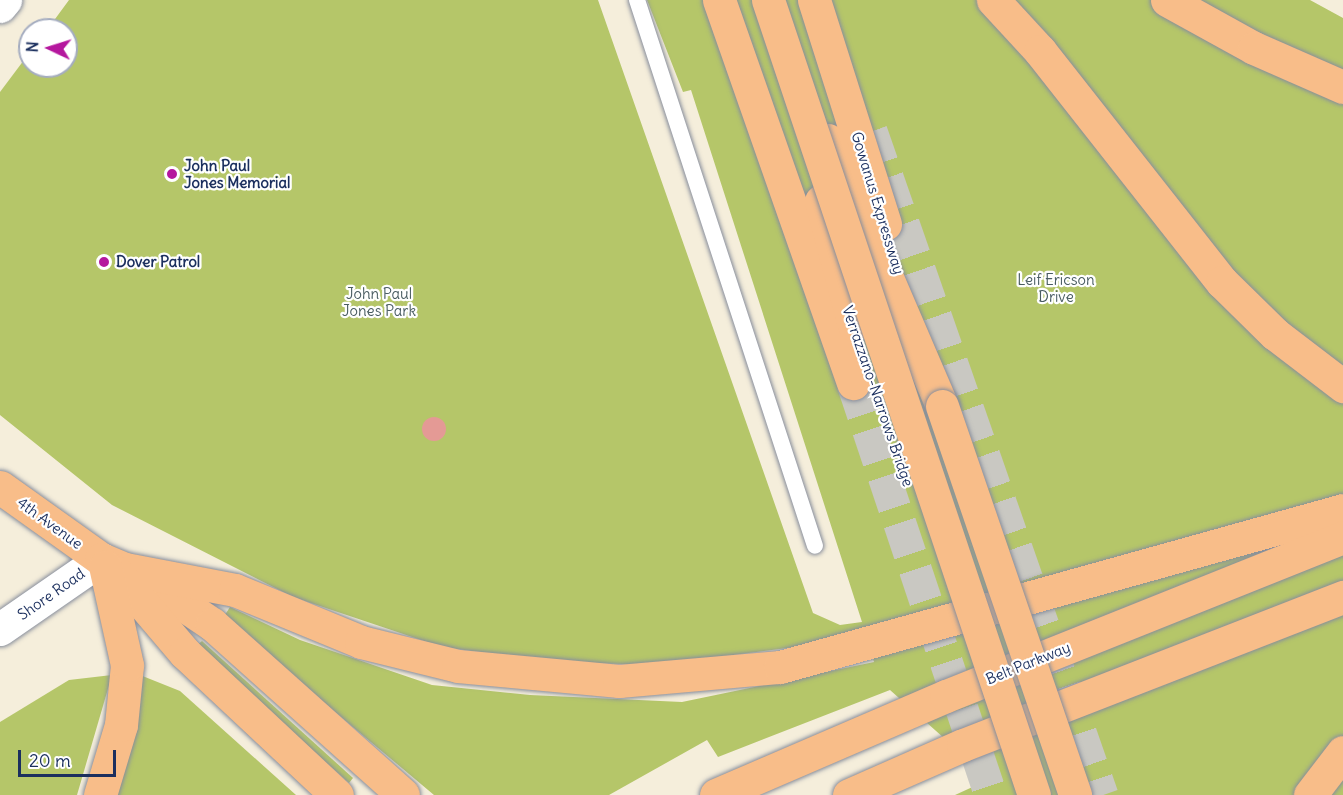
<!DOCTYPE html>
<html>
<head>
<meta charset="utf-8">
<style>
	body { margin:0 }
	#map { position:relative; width:1343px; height:795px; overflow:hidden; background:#f5eedb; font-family:Delius,sans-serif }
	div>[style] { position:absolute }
	.green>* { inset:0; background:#b5c669 }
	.building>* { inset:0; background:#e49a95 }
	.round { border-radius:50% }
	.motorway-tunnel>* { height:33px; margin-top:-16.5px; transform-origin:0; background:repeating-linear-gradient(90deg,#c9c8c2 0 33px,transparent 0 49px) }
	.roads { filter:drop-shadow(0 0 2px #888e9c) drop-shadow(0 0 2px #888e9c) }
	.service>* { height:16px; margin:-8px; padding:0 8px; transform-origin:8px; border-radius:8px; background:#fff }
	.minor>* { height:33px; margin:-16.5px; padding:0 16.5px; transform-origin:16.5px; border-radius:16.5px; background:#fff }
	.tertiary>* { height:33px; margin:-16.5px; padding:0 16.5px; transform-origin:16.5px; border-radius:16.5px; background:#fff }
	.primary>* { height:33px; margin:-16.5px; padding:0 16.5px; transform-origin:16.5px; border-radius:16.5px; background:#f8bd89 }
	.motorway>* { height:33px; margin:-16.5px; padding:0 16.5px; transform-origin:16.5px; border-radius:16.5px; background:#f8bd89 }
	.bridges { filter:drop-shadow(0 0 2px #888e9c) drop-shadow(0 0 2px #888e9c) }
	.motorway-bridge>* { height:33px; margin:-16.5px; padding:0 16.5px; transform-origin:16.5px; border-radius:16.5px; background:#f8bd89 }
	.dots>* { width:16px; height:16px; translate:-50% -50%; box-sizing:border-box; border:3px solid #fff; border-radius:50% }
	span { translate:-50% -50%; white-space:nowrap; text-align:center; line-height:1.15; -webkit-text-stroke:4.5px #fff; paint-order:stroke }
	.poi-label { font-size:15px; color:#1b2f5e; font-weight:700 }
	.left { translate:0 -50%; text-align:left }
	.street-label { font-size:15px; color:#1b2f5e }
	.park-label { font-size:15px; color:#495c61 }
	.north { position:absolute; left:18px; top:18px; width:60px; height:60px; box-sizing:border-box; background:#fff; border:2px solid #a4acbf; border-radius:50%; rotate:274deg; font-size:16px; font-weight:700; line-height:24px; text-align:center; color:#1b2f5e }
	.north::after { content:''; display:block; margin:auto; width:21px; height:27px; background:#b5179e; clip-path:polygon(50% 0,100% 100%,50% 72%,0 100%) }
	.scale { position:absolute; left:18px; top:750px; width:98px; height:27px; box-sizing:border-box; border:3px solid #1b2f5e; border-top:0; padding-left:8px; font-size:18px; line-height:21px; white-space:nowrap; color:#1b2f5e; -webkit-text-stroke:4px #fff; paint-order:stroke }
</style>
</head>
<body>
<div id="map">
	<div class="green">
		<i style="clip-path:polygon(69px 0,598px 0,813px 613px,840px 625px,862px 622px,691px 90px,683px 92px,647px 0,1310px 0,1343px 18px,1343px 795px,955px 795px,990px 779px,890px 690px,718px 757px,707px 740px,609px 795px,434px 795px,223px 618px,230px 607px,300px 640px,432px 685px,530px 695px,682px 702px,874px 662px,865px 632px,834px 642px,657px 665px,554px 662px,442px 647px,293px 597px,112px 505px,0 415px,0 92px,30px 52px,30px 66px,66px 66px,66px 30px,47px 30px)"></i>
		<i style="clip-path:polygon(202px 641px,353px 778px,349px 783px,196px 646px)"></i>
		<i style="clip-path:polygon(112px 675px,77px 795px,0 795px,0 722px,69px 680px)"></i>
		<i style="clip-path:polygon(140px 675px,180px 691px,296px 795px,114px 795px)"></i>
	</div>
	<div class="building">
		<i class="round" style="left:422px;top:417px;width:24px;height:24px"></i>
	</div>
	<div class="motorway-tunnel">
		<i style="left:871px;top:131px;width:703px;rotate:70.82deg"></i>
		<i style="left:853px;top:383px;width:434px;rotate:71.5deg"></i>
	</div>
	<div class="roads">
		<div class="service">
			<i style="left:637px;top:0;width:574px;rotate:71.94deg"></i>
		</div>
		<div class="minor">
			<i style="left:0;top:6px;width:8px;rotate:-50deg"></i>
		</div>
		<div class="tertiary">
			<i style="left:0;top:629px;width:123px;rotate:-34.7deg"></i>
		</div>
		<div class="primary">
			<i style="left:0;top:487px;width:124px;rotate:35.5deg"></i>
		</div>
		<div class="motorway">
			<i style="left:719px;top:0;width:406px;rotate:70.7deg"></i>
			<i style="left:814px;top:0;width:235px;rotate:72.4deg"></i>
			<i style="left:993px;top:0;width:69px;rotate:47.3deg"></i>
			<i style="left:1040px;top:51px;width:294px;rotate:51.8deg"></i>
			<i style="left:1222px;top:282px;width:74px;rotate:44.5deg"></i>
			<i style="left:1275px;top:334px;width:86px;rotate:37.4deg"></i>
			<i style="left:1167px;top:0;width:99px;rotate:28.9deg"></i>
			<i style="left:1254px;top:48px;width:97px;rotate:23.7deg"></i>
			<i style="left:828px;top:140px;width:289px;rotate:66.8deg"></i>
			<i style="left:821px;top:201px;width:128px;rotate:75.1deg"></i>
			<i style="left:101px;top:559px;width:43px;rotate:23deg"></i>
			<i style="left:141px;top:576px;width:86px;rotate:34.1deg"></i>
			<i style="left:212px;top:624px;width:256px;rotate:41.8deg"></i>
			<i style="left:125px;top:569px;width:112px;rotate:10.8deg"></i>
			<i style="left:235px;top:590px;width:136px;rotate:22.4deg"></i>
			<i style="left:361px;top:642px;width:100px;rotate:13.9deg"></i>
			<i style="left:458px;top:666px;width:162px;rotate:5.3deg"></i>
			<i style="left:619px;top:681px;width:162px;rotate:-5deg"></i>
			<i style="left:780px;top:667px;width:584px;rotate:-15.58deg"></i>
			<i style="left:116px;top:572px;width:106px;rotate:49.6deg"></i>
			<i style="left:185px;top:653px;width:208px;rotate:43.1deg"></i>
			<i style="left:100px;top:795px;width:73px;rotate:-73.3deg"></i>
			<i style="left:121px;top:725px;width:60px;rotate:-84.3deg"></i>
			<i style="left:127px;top:665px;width:101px;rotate:-102.5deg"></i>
			<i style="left:716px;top:795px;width:250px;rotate:-23.3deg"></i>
			<i style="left:946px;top:696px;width:428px;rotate:-21.8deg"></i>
			<i style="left:849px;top:795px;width:124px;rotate:-23.7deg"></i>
			<i style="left:963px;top:745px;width:408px;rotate:-21.3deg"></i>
			<i style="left:1310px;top:795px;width:54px;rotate:-52.5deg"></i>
		</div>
	</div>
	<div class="bridges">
		<div class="motorway-bridge">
			<i style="left:768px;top:0;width:838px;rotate:71.5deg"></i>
			<i style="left:942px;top:406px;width:411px;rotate:71.1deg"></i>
		</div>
	</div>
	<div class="dots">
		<i style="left:172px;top:174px;background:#b5179e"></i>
		<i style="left:104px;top:262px;background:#b5179e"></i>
	</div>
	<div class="poi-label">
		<span class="left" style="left:184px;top:174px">John Paul<br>Jones Memorial</span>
		<span class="left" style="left:116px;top:262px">Dover Patrol</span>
	</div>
	<div class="street-label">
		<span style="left:878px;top:203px;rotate:73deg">Gowanus Expressway</span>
		<span style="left:878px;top:396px;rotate:71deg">Verrazzano-Narrows Bridge</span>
		<span style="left:50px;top:523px;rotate:36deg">4th Avenue</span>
		<span style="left:51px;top:594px;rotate:-35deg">Shore Road</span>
		<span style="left:1028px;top:663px;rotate:-22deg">Belt Parkway</span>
	</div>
	<div class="park-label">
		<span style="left:1056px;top:288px">Leif Ericson<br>Drive</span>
		<span style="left:379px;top:302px">John Paul<br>Jones Park</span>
	</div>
	<div class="north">N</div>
	<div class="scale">20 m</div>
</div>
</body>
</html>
